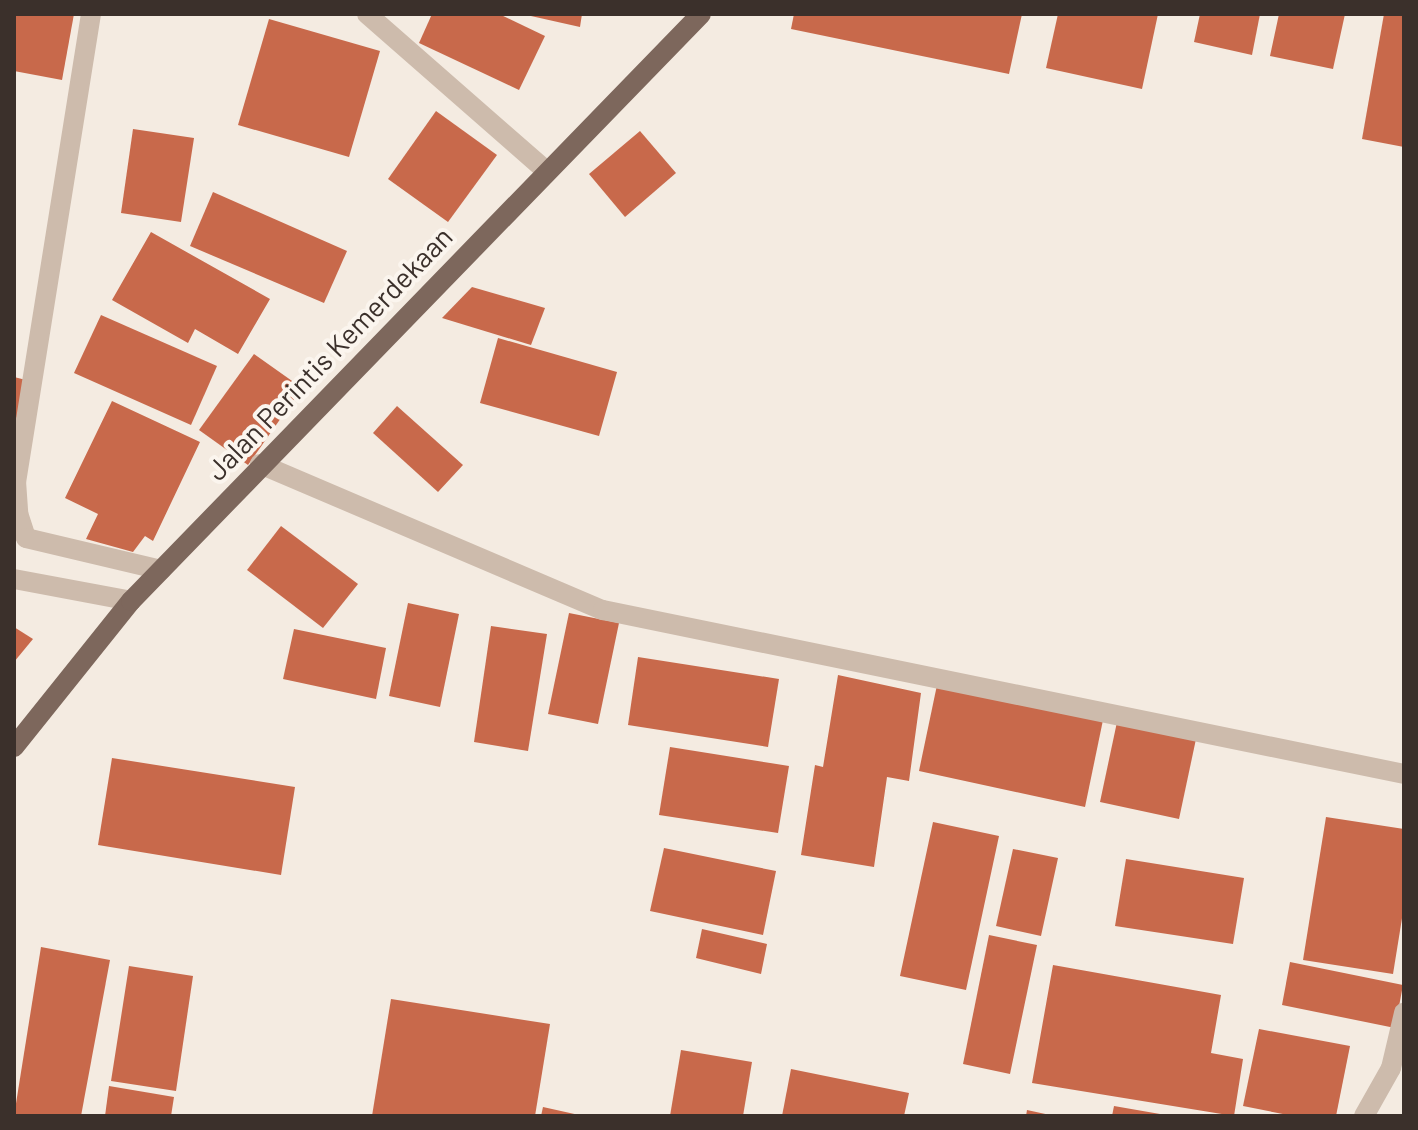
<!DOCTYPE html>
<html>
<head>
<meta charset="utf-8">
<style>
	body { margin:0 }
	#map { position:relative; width:1418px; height:1130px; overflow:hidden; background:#f4ebe1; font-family:Barlow,sans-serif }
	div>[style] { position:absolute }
	.building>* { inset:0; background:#c8694b }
	.minor>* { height:20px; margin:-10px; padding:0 10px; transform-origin:10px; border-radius:10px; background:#cdbbac }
	.primary>* { height:20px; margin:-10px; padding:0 10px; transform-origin:10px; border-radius:10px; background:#7d675c }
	span { translate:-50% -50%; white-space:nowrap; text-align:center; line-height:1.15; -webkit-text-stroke:8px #fbf5ee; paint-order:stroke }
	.street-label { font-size:28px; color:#3b302b }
	.frame { position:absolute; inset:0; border:16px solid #3b302b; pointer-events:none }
</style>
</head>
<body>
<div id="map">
	<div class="building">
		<i style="clip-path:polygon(14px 14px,74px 14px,62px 80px,14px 71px)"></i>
		<i style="clip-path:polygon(432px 14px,499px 14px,545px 36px,519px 90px,419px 43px)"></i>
		<i style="clip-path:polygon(522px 14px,582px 14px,580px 27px)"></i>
		<i style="clip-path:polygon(794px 14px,1022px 14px,1009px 74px,791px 29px)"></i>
		<i style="clip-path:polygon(1058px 14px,1158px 14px,1142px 89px,1046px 68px)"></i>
		<i style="clip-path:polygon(1200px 14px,1260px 14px,1252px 55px,1194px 42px)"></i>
		<i style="clip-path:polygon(1279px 14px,1345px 14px,1333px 69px,1270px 56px)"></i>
		<i style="clip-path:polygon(1384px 14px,1404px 14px,1404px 147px,1362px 139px)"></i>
		<i style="clip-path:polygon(269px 19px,380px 51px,349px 157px,238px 125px)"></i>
		<i style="clip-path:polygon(436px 111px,497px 155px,448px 222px,388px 179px)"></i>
		<i style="clip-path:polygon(133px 129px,194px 138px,181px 222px,121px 213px)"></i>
		<i style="clip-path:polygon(640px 131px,676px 173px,625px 217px,589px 174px)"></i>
		<i style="clip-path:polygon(213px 192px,347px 251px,324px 303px,190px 246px)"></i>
		<i style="clip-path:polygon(151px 232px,270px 299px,238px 354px,195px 329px,188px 343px,112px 300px)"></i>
		<i style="clip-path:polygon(472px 287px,545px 308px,531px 345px,442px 318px)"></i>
		<i style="clip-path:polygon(101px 315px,217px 366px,191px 425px,74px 373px)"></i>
		<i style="clip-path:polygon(498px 338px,617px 372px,599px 436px,480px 403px)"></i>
		<i style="clip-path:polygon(254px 354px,302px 388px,248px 465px,199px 430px)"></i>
		<i style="clip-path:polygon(14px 377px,26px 380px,15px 425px,14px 425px)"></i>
		<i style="clip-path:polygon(112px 401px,200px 442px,153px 541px,145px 536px,133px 552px,86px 539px,98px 514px,65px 498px)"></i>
		<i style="clip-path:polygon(397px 406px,463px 465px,438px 492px,373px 433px)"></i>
		<i style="clip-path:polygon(281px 526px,358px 584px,323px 628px,247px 570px)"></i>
		<i style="clip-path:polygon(408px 603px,459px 614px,440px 707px,389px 696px)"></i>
		<i style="clip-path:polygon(569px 613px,619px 623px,598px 724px,548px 714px)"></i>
		<i style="clip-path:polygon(491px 626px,547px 634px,528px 751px,474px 742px)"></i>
		<i style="clip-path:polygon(14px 627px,33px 639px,14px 662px)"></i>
		<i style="clip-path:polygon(294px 629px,386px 648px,376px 699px,283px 679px)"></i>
		<i style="clip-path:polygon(638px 657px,779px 679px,768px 747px,628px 725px)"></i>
		<i style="clip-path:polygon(838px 675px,921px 693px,909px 781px,887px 777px,874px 867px,801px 855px,815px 765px,823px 767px)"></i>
		<i style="clip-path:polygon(937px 685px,1103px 720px,1085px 807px,919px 771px)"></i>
		<i style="clip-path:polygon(1117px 722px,1196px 739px,1179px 819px,1100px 802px)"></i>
		<i style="clip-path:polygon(670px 747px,789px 766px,778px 833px,659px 815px)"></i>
		<i style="clip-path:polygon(112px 758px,295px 787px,281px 875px,98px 845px)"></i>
		<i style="clip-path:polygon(1326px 817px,1404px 829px,1404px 906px,1393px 974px,1303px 960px)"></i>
		<i style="clip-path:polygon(933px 822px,999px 836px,966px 990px,900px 976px)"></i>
		<i style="clip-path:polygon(664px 848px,776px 871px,763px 935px,650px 911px)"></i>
		<i style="clip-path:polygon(1013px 849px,1058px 858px,1041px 936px,996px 926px)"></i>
		<i style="clip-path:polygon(1126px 859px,1244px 878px,1233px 944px,1115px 926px)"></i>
		<i style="clip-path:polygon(702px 929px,767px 944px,761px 974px,696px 958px)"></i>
		<i style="clip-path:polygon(989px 935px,1037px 945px,1010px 1074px,963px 1064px)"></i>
		<i style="clip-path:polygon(41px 947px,110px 960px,81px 1116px,14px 1116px)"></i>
		<i style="clip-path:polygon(1290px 962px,1403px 985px,1395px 1028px,1282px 1005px)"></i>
		<i style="clip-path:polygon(1053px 965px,1221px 995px,1211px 1053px,1243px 1059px,1234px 1116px,1032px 1083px)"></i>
		<i style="clip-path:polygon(129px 966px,193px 976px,176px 1091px,111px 1081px)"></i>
		<i style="clip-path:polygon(391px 999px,550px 1024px,535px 1116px,372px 1116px)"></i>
		<i style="clip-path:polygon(1259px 1029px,1350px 1046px,1336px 1116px,1293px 1116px,1243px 1106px)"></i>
		<i style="clip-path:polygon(681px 1050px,752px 1062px,743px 1116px,670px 1116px)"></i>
		<i style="clip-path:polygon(791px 1069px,909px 1093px,904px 1116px,782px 1116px)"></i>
		<i style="clip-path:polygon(109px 1086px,174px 1097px,171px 1116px,105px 1116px)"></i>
		<i style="clip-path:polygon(1114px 1106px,1160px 1114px,1160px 1116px,1112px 1116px)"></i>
		<i style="clip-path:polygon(543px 1107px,579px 1115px,579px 1116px,541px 1116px)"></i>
		<i style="clip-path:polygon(1027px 1110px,1050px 1115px,1050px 1116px,1026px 1116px)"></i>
	</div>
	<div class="minor">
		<i style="left:91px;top:14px;width:473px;rotate:99.1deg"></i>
		<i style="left:16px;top:481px;width:32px;rotate:86deg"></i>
		<i style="left:18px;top:513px;width:26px;rotate:72deg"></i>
		<i style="left:26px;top:538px;width:139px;rotate:13.3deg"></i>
		<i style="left:367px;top:14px;width:237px;rotate:41.2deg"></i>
		<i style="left:260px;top:464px;width:373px;rotate:23.1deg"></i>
		<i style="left:603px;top:610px;width:818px;rotate:11.57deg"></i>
		<i style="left:14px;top:579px;width:119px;rotate:10.6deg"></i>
		<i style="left:1364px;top:1116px;width:55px;rotate:-60.6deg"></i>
		<i style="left:1391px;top:1068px;width:57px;rotate:-76.7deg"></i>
	</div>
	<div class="primary">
		<i style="left:14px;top:747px;width:187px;rotate:-51.3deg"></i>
		<i style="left:131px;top:601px;width:818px;rotate:-45.84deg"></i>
	</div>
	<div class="street-label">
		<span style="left:329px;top:353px;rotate:-46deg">Jalan Perintis Kemerdekaan</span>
	</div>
	<div class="frame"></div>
</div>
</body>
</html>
